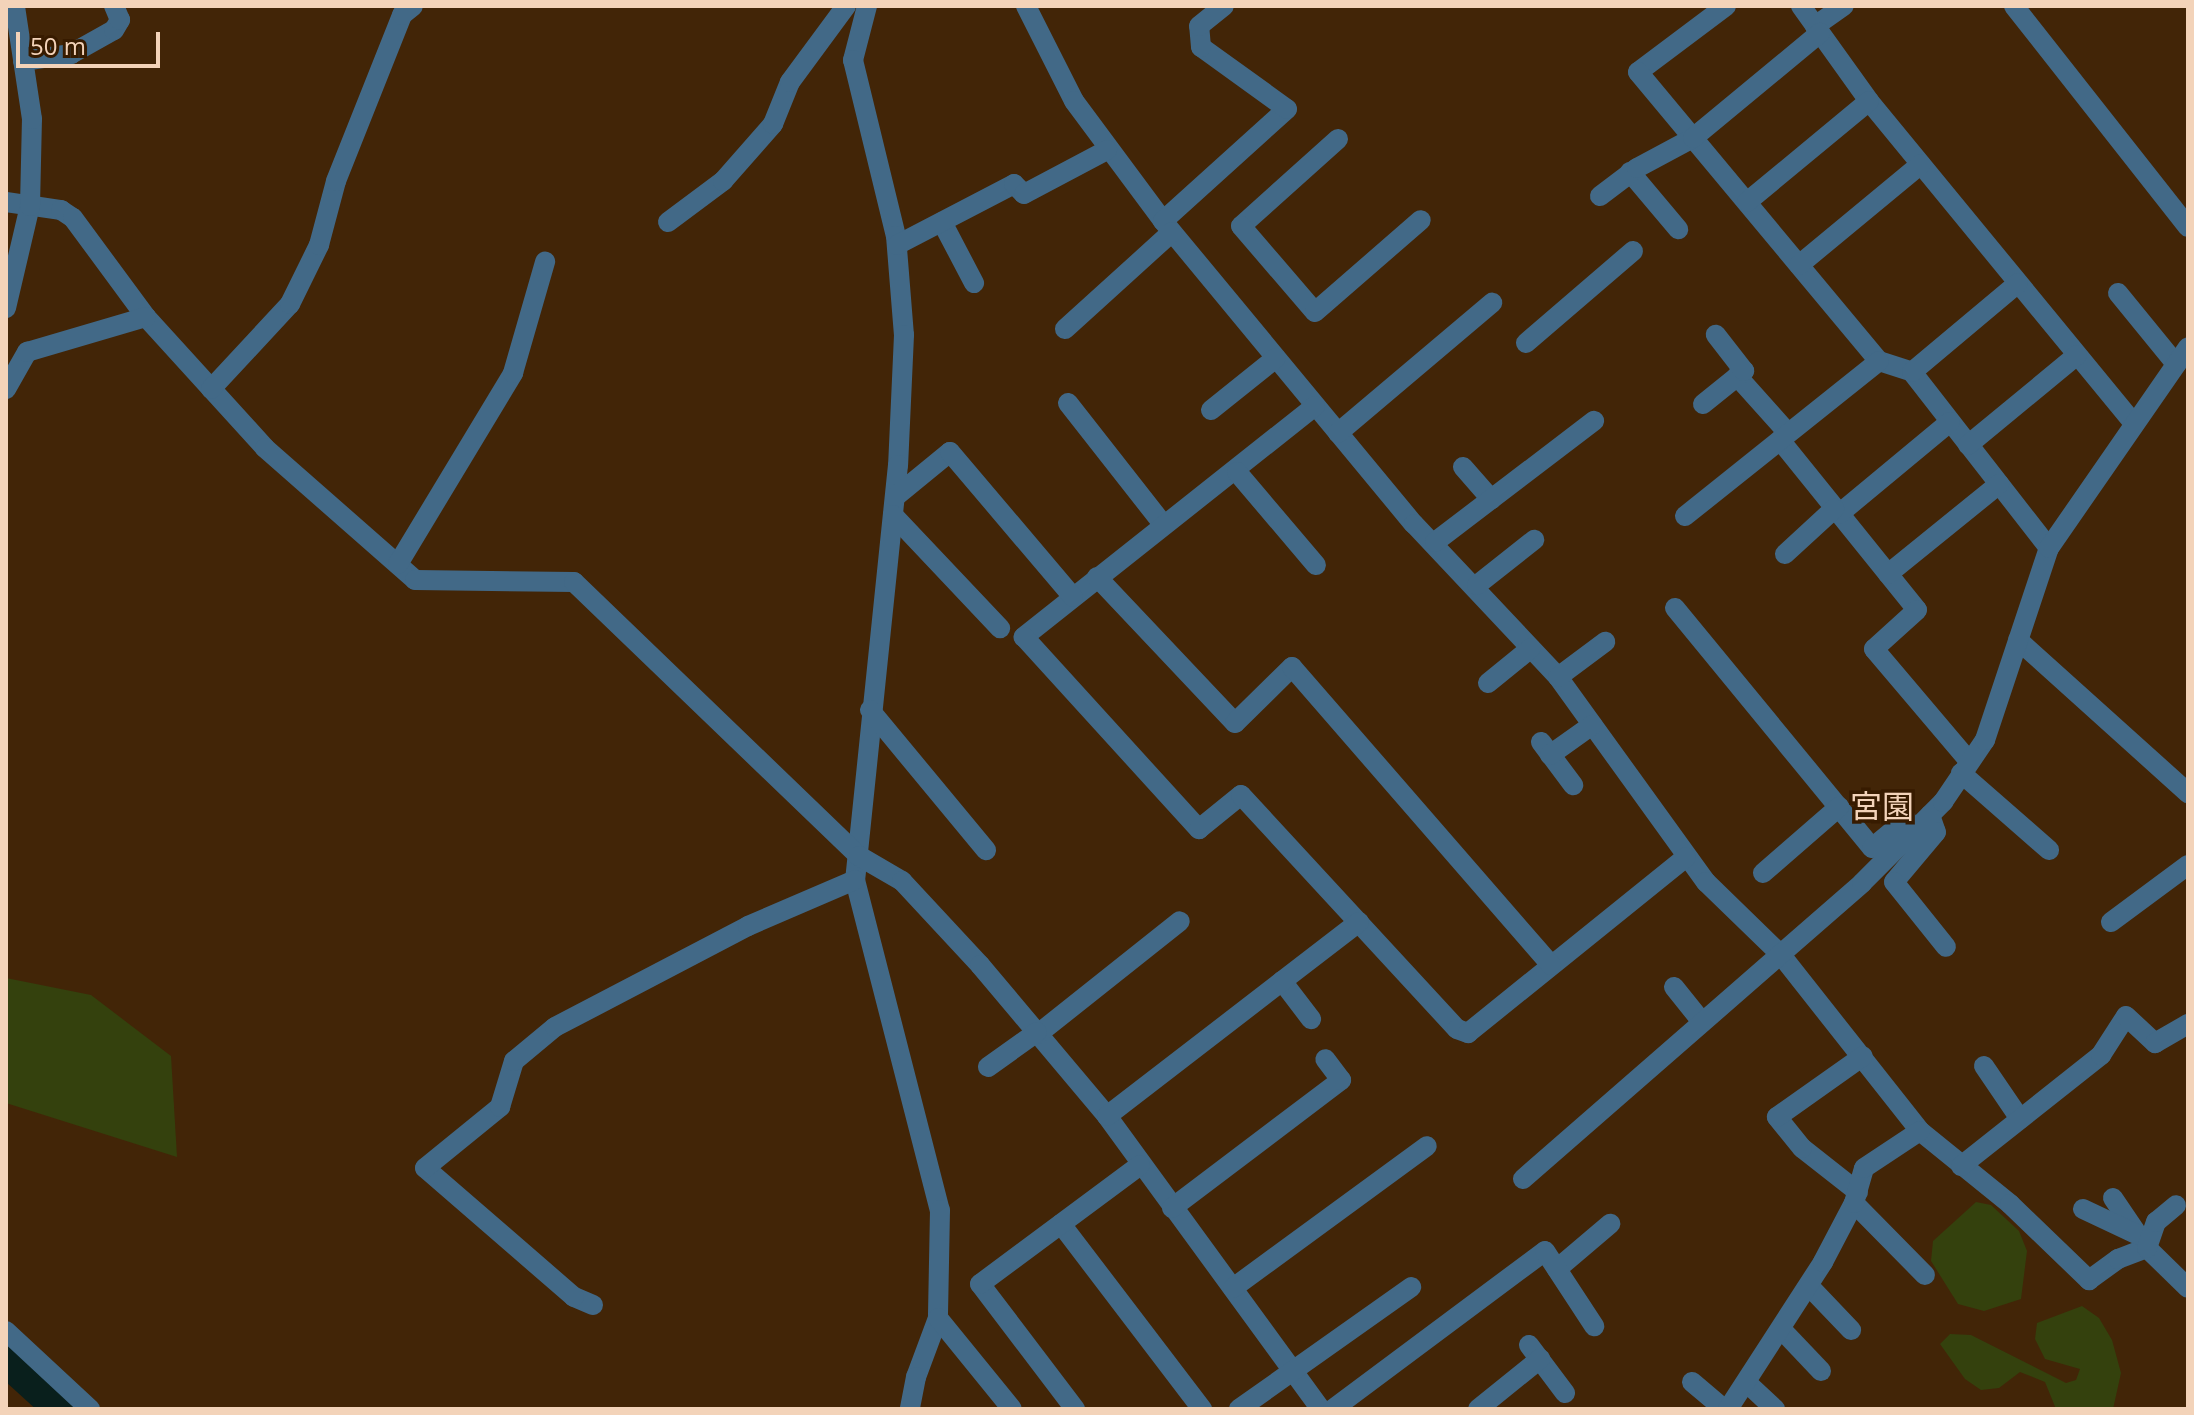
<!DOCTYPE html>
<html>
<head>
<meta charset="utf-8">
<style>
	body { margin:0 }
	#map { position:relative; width:2194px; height:1415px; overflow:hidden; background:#422507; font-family:"Open Sans","Noto Sans JP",sans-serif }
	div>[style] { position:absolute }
	.green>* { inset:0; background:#34410d }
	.river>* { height:34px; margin:-17px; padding:0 17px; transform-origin:17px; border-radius:17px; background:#091f1c }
	.minor>* { height:20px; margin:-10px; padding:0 10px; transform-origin:10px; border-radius:10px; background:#426987 }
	span { translate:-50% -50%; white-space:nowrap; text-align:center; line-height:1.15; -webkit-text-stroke:7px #371b00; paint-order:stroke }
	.quarter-label { font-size:32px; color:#f3d3b9 }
	.frame { position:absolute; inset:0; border:8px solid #f3d3b9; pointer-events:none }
	.scale { position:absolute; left:16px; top:32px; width:144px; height:36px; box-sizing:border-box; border:4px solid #f3d3b9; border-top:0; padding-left:10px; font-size:24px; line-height:28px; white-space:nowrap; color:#f3d3b9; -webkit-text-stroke:6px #371b00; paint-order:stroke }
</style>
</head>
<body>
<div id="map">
	<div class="green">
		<i style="clip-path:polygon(6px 978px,91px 995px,171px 1056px,177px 1157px,6px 1103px)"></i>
		<i style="clip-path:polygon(1976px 1202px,1991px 1205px,2019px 1231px,2027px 1251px,2021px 1299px,1984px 1311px,1958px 1304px,1931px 1261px,1933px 1241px)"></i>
		<i style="clip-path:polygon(2082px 1306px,2099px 1318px,2112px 1340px,2121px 1373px,2113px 1409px,2056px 1409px,2045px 1382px,2020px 1372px,1999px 1388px,1981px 1390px,1965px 1379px,1940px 1344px,1950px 1334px,1971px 1335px,2066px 1383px,2076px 1380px,2080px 1369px,2045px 1359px,2035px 1339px,2037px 1323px)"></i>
	</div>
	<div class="river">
		<i style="left:6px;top:1359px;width:74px;rotate:42.3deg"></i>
	</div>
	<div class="minor">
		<i style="left:867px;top:6px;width:56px;rotate:104.5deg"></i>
		<i style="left:853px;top:60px;width:181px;rotate:76.3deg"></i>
		<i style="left:896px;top:236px;width:99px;rotate:85.4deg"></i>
		<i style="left:904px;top:335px;width:130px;rotate:92.6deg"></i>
		<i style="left:898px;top:465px;width:417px;rotate:95.9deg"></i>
		<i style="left:855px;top:880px;width:341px;rotate:75.6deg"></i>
		<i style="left:940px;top:1210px;width:108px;rotate:91.1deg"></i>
		<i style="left:938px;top:1318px;width:63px;rotate:110.4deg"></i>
		<i style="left:916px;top:1377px;width:33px;rotate:101deg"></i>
		<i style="left:1026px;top:6px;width:106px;rotate:63.2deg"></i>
		<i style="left:1074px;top:101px;width:149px;rotate:53.4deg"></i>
		<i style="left:1163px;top:221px;width:393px;rotate:50.4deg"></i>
		<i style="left:1414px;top:524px;width:210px;rotate:46.7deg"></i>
		<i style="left:1558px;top:677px;width:253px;rotate:54.2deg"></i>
		<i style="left:1706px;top:882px;width:105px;rotate:44.2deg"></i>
		<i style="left:1781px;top:955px;width:224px;rotate:51.7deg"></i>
		<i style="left:1920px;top:1131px;width:116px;rotate:39deg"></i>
		<i style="left:2010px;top:1204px;width:110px;rotate:43.9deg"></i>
		<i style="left:2089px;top:1280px;width:36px;rotate:-36deg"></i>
		<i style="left:2118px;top:1259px;width:31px;rotate:-21deg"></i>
		<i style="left:2147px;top:1248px;width:57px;rotate:44.3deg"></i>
		<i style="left:1726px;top:6px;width:110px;rotate:143.1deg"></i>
		<i style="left:1638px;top:72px;width:376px;rotate:50.2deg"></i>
		<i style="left:1879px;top:361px;width:35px;rotate:18deg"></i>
		<i style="left:1912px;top:372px;width:223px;rotate:52.1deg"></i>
		<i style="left:1801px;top:6px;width:117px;rotate:54.4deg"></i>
		<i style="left:1869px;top:101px;width:418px;rotate:50.6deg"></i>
		<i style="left:2014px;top:6px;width:281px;rotate:51.8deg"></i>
		<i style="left:1815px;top:26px;width:35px;rotate:-35deg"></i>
		<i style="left:23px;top:61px;width:49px;rotate:-8.3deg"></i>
		<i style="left:71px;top:54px;width:49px;rotate:-29.2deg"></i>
		<i style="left:114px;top:30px;width:12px;rotate:-59deg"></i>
		<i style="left:120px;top:20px;width:15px;rotate:-113deg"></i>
		<i style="left:1338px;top:139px;width:130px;rotate:138.1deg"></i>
		<i style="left:1241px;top:226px;width:113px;rotate:49.3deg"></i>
		<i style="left:1315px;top:312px;width:140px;rotate:-41deg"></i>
		<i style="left:1630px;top:172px;width:75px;rotate:49.9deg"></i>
		<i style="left:1600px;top:196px;width:46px;rotate:-37.1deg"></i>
		<i style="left:1637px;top:168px;width:64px;rotate:-28.2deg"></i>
		<i style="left:1693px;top:138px;width:165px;rotate:-39.6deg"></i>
		<i style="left:6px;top:202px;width:56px;rotate:8.3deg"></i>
		<i style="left:61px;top:210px;width:14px;rotate:34deg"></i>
		<i style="left:73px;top:218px;width:123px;rotate:53.6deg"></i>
		<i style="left:146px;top:317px;width:177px;rotate:47.7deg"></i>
		<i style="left:265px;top:448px;width:200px;rotate:41.3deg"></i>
		<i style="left:415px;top:580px;width:159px;rotate:0.7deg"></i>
		<i style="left:574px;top:582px;width:395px;rotate:43.9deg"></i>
		<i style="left:859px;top:856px;width:50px;rotate:30.2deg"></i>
		<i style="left:902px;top:881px;width:115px;rotate:47.1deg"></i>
		<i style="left:980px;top:965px;width:197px;rotate:49.9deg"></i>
		<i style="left:1107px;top:1116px;width:363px;rotate:53.9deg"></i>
		<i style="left:1747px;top:202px;width:158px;rotate:-39.6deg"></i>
		<i style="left:1163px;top:221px;width:167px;rotate:-42.1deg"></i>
		<i style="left:1287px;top:109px;width:106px;rotate:-144.2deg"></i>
		<i style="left:1201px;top:47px;width:21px;rotate:-95deg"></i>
		<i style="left:1199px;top:26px;width:32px;rotate:-39deg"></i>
		<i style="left:668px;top:222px;width:69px;rotate:-36.7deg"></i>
		<i style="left:723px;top:181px;width:76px;rotate:-48.7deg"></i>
		<i style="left:773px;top:124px;width:45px;rotate:-68deg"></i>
		<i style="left:790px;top:82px;width:94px;rotate:-53.6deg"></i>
		<i style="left:942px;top:222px;width:69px;rotate:62.3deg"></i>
		<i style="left:897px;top:245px;width:132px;rotate:-27.5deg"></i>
		<i style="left:1014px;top:184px;width:14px;rotate:45deg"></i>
		<i style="left:1024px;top:194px;width:94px;rotate:-27.9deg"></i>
		<i style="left:1799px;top:265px;width:158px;rotate:-39.6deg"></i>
		<i style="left:2118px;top:293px;width:92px;rotate:50.8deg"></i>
		<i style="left:6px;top:308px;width:105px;rotate:-76.8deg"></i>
		<i style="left:30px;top:206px;width:87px;rotate:-88.7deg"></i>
		<i style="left:32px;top:119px;width:114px;rotate:-98.6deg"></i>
		<i style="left:1065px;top:329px;width:144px;rotate:-42.2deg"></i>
		<i style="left:1526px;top:343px;width:141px;rotate:-40.7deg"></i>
		<i style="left:1912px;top:372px;width:138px;rotate:-40deg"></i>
		<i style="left:1737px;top:376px;width:76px;rotate:48.2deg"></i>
		<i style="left:6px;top:389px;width:43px;rotate:-60.4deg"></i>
		<i style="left:27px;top:352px;width:124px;rotate:-16.4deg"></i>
		<i style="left:211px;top:389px;width:116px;rotate:-47.1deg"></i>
		<i style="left:290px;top:304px;width:66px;rotate:-63.8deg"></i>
		<i style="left:319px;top:245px;width:66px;rotate:-75.1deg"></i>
		<i style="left:336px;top:181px;width:179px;rotate:-68.3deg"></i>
		<i style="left:402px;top:15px;width:14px;rotate:-39deg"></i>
		<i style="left:1068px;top:403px;width:152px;rotate:51.9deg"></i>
		<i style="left:1703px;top:404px;width:53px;rotate:-38.8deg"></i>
		<i style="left:1744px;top:371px;width:46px;rotate:-127.9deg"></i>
		<i style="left:1315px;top:406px;width:372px;rotate:141.6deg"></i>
		<i style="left:1024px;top:637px;width:260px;rotate:47.7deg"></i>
		<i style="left:1199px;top:829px;width:54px;rotate:-39deg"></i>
		<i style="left:1241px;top:795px;width:318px;rotate:47.3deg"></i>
		<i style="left:1457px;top:1029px;width:12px;rotate:20deg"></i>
		<i style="left:1468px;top:1033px;width:280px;rotate:-38.9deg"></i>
		<i style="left:1211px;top:410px;width:83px;rotate:-38.7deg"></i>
		<i style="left:1338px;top:433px;width:202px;rotate:-40.2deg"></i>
		<i style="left:1780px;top:440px;width:218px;rotate:51.1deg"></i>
		<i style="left:1917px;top:610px;width:58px;rotate:137.8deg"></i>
		<i style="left:1874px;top:649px;width:147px;rotate:49.7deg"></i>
		<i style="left:1968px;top:445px;width:141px;rotate:-39.5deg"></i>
		<i style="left:1463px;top:467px;width:43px;rotate:48.8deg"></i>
		<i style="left:1237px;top:472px;width:122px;rotate:49.7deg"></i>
		<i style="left:895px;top:497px;width:71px;rotate:-39.3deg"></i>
		<i style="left:950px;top:452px;width:190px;rotate:49.7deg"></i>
		<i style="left:1839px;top:514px;width:144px;rotate:-39.7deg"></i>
		<i style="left:893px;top:515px;width:156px;rotate:46.6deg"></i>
		<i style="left:1685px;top:516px;width:248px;rotate:-38.6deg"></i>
		<i style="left:1435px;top:542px;width:200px;rotate:-37.3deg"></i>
		<i style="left:1785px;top:554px;width:67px;rotate:-42.6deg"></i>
		<i style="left:398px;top:564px;width:223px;rotate:-58.9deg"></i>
		<i style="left:513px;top:373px;width:116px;rotate:-73.9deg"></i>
		<i style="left:1888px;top:574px;width:143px;rotate:-39deg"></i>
		<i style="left:1097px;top:577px;width:201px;rotate:46.6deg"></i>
		<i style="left:1235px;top:723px;width:80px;rotate:-44.5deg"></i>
		<i style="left:1292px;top:667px;width:395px;rotate:49deg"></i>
		<i style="left:1477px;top:585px;width:73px;rotate:-38.3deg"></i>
		<i style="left:1675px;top:608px;width:310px;rotate:50.6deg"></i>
		<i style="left:1872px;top:848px;width:45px;rotate:-39.6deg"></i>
		<i style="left:2018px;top:640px;width:229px;rotate:42deg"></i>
		<i style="left:1558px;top:677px;width:59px;rotate:-36.7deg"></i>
		<i style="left:1488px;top:683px;width:55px;rotate:-39.1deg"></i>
		<i style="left:870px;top:710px;width:182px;rotate:50.4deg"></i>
		<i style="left:1541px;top:742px;width:54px;rotate:53.3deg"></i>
		<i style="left:1550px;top:755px;width:52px;rotate:-35.5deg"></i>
		<i style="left:1961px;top:773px;width:117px;rotate:41.2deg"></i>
		<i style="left:1930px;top:815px;width:18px;rotate:71deg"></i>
		<i style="left:1936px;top:832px;width:65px;rotate:130deg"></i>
		<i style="left:1894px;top:882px;width:83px;rotate:51.3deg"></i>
		<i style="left:1763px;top:873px;width:101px;rotate:-41deg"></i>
		<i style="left:2111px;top:922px;width:96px;rotate:-36.5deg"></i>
		<i style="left:1282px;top:981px;width:48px;rotate:52.7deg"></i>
		<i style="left:1674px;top:987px;width:45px;rotate:51.3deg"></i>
		<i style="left:1038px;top:1034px;width:181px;rotate:-38.5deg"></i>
		<i style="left:1984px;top:1066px;width:64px;rotate:55.8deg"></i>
		<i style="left:988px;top:1067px;width:60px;rotate:-35.5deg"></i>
		<i style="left:1107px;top:1116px;width:318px;rotate:-37.6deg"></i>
		<i style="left:1961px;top:1166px;width:179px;rotate:-38.4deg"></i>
		<i style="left:2101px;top:1055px;width:46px;rotate:-57.3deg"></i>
		<i style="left:2126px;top:1016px;width:40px;rotate:43deg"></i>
		<i style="left:2155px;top:1043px;width:38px;rotate:-30deg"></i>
		<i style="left:1523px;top:1179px;width:450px;rotate:-41.1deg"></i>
		<i style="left:1862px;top:883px;width:115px;rotate:-45deg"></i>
		<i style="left:1943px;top:802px;width:75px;rotate:-55.9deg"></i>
		<i style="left:1985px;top:740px;width:202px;rotate:-71.6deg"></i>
		<i style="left:2049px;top:548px;width:244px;rotate:-55.3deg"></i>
		<i style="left:1858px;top:1192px;width:71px;rotate:-141.8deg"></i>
		<i style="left:1802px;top:1148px;width:40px;rotate:-129deg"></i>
		<i style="left:1777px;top:1117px;width:105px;rotate:-35.3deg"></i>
		<i style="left:2113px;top:1198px;width:40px;rotate:56deg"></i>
		<i style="left:1854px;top:1203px;width:101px;rotate:45.4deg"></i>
		<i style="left:1172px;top:1208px;width:212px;rotate:-37.1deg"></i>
		<i style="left:1341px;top:1080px;width:26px;rotate:-127deg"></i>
		<i style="left:2083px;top:1209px;width:61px;rotate:25.3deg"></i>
		<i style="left:1061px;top:1224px;width:233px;rotate:52.7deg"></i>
		<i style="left:2147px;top:1248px;width:28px;rotate:-71deg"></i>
		<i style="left:2156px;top:1222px;width:26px;rotate:-40deg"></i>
		<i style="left:1557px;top:1269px;width:70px;rotate:-40.3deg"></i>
		<i style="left:1809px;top:1286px;width:61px;rotate:46.3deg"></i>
		<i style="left:1233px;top:1288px;width:240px;rotate:-36.2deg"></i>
		<i style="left:593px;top:1305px;width:21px;rotate:-157deg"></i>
		<i style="left:574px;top:1297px;width:197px;rotate:-139.1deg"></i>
		<i style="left:425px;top:1168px;width:97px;rotate:-39.1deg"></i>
		<i style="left:500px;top:1107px;width:48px;rotate:-73.1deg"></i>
		<i style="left:514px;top:1061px;width:53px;rotate:-39.7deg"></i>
		<i style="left:555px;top:1027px;width:218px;rotate:-27.6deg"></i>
		<i style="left:748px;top:926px;width:116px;rotate:-23.3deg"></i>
		<i style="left:938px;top:1318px;width:117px;rotate:50.9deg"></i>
		<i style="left:1781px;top:1329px;width:58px;rotate:46.4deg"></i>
		<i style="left:6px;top:1331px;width:115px;rotate:42.9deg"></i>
		<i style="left:1529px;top:1345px;width:60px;rotate:53.1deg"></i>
		<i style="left:1692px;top:1382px;width:42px;rotate:40.2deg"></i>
		<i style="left:1746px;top:1382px;width:40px;rotate:43deg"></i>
		<i style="left:1075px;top:1409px;width:157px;rotate:-127.2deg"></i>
		<i style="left:980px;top:1284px;width:199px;rotate:-36.6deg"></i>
		<i style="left:1239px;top:1409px;width:211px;rotate:-35.3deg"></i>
		<i style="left:1333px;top:1409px;width:264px;rotate:-36.7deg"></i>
		<i style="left:1545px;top:1251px;width:90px;rotate:56.8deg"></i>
		<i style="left:1478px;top:1409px;width:80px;rotate:-38.9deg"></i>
		<i style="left:1728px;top:1409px;width:175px;rotate:-57.1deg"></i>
		<i style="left:1823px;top:1262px;width:67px;rotate:-62.3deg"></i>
		<i style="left:1854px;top:1203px;width:36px;rotate:-74deg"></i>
		<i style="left:1864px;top:1168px;width:67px;rotate:-33.5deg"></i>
	</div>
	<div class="quarter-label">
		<span style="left:1882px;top:806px">宮園</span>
	</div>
	<div class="frame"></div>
	<div class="scale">50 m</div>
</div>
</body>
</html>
